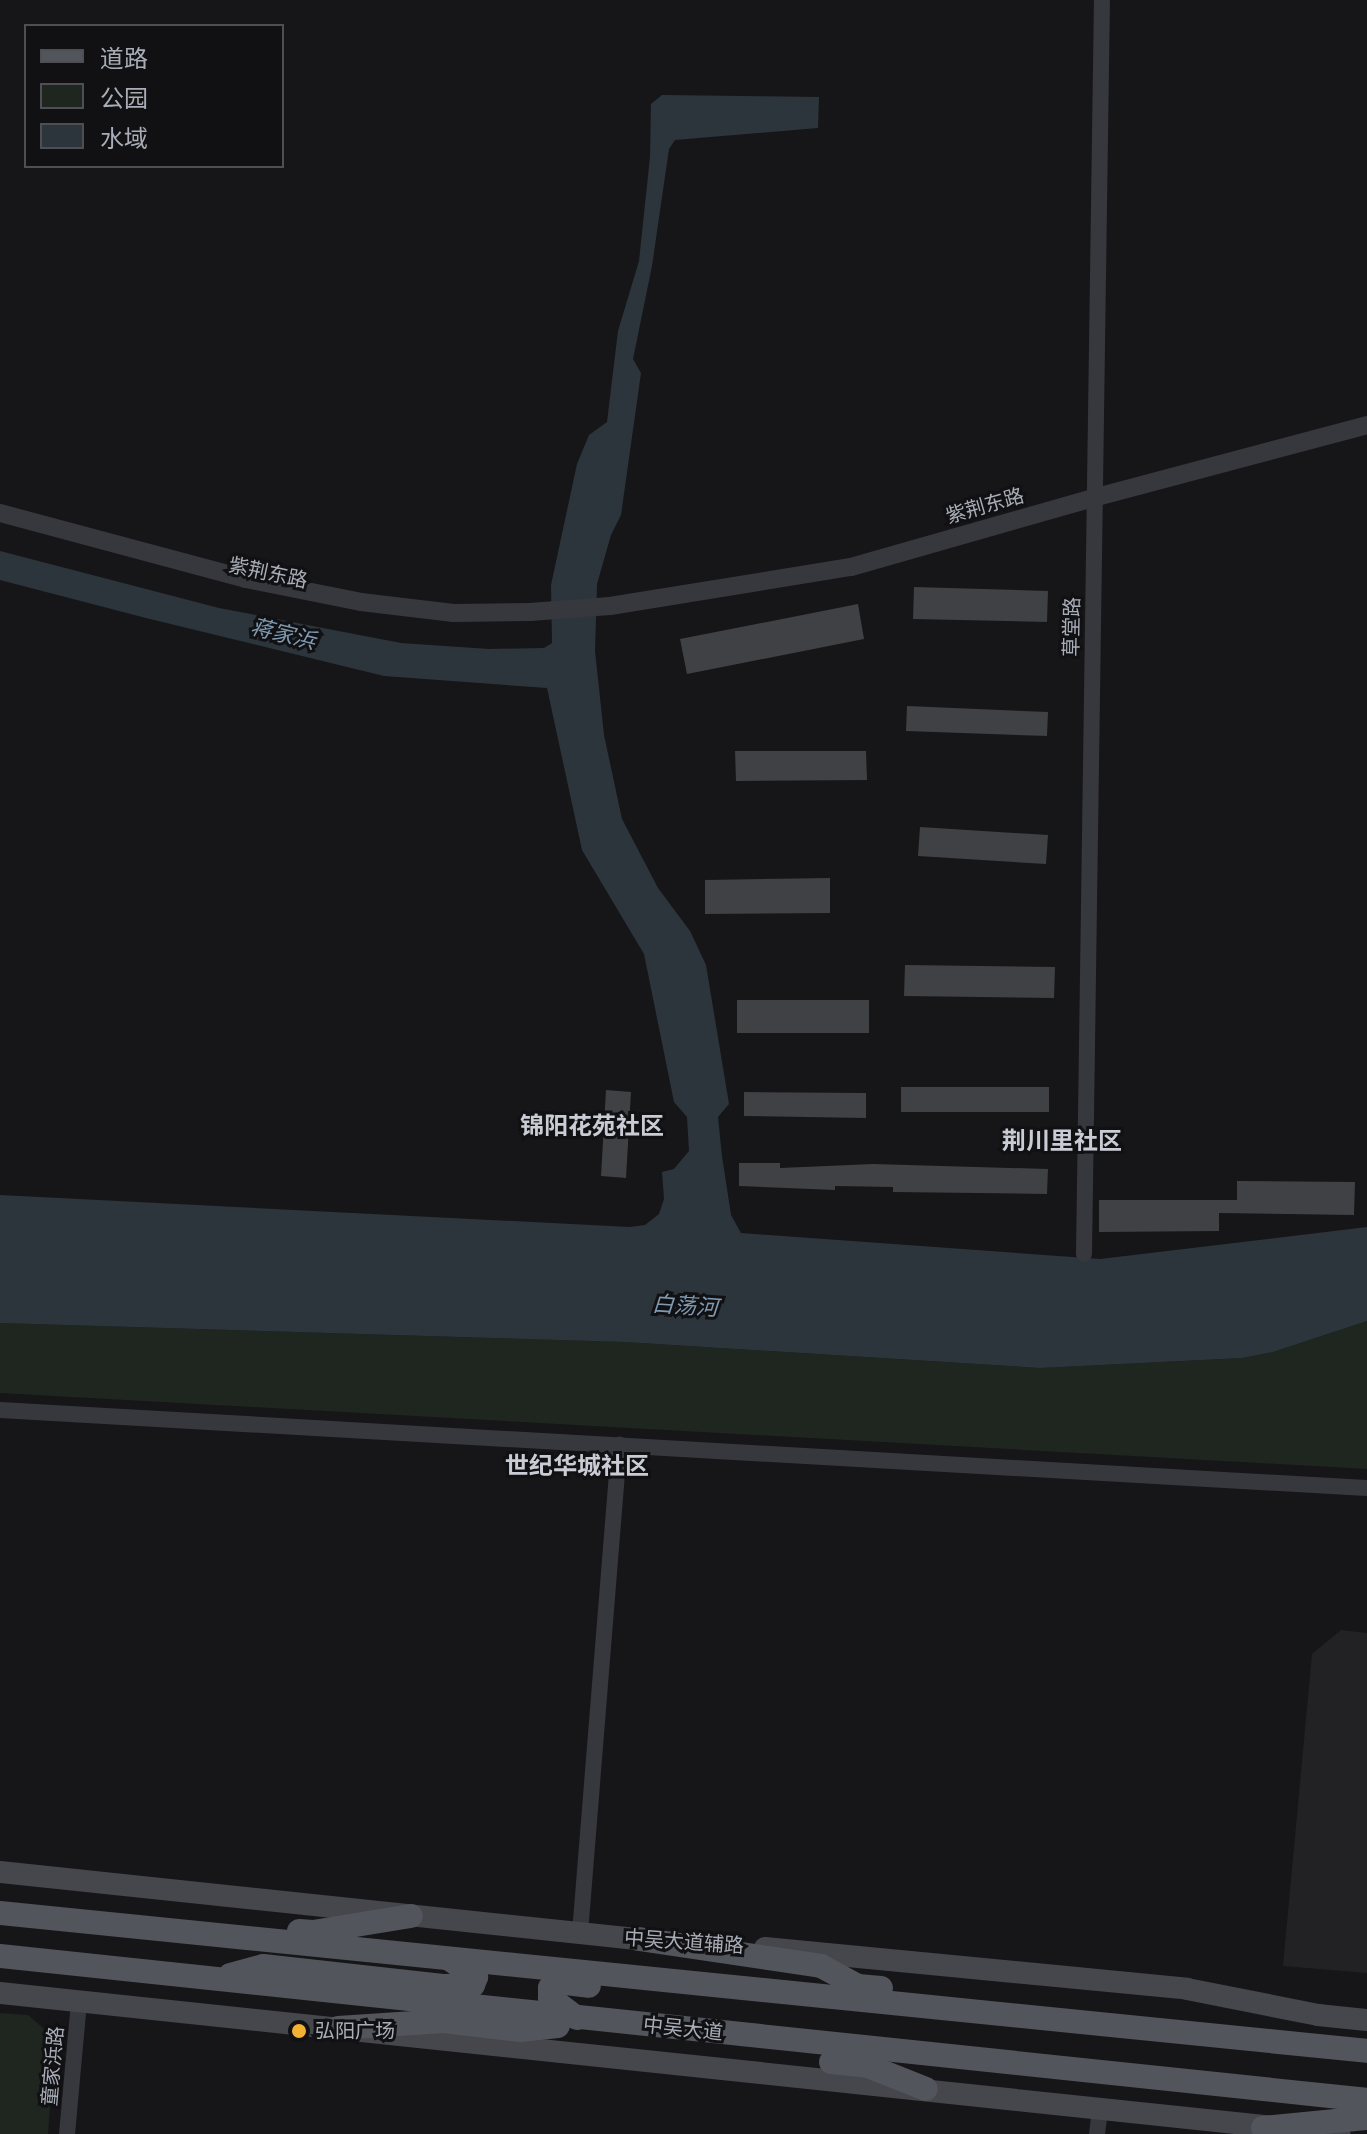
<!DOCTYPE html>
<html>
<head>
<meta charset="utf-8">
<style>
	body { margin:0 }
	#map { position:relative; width:1367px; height:2134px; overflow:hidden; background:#161618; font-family:Roboto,"Noto Sans SC",sans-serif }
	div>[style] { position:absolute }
	.built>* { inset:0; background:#222225 }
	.green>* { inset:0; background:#1e261f }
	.water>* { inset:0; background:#2c353c }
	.building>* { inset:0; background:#404145 }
	.minor>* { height:16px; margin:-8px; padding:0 8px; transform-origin:8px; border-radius:8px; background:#37383d }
	.tertiary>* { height:18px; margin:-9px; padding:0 9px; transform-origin:9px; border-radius:9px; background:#37383d }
	.secondary>* { height:22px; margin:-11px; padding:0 11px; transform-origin:11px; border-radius:11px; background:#45474d }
	.primary>* { height:24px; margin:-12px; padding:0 12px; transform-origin:12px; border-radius:12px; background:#53555c }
	.dots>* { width:22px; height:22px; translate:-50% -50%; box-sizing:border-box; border:4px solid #111113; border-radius:50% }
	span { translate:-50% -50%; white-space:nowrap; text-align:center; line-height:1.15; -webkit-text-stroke:6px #111113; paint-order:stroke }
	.street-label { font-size:20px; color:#a8adb8 }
	.poi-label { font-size:20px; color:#a8adb8 }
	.left { translate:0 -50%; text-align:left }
	.water-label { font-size:22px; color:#7f9bb3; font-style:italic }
	.quarter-label { font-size:24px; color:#c9ccd4; font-weight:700 }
	.legend { position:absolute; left:24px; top:24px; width:260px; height:144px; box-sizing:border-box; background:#111113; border:2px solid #4d4f55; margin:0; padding:10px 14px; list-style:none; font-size:24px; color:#a8adb8 }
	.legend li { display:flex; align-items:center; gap:16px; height:40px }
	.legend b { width:40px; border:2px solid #4d4f55 }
</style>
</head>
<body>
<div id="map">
	<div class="built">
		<i style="clip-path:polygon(1341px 1630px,1367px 1633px,1367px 1973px,1283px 1966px,1312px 1654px)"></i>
	</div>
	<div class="green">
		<i style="clip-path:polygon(1367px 1321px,1367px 1469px,0 1393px,0 1323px,625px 1342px,1040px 1368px,1242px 1358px,1273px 1352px)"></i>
		<i style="clip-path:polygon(0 2013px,28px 2015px,55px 2038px,48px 2134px,0 2134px)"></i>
	</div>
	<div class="water">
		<i style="clip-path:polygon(662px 95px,819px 97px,818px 128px,675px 140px,669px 149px,652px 266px,633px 359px,641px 373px,621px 515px,611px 535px,597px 584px,595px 651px,604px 735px,622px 819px,658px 888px,690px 931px,706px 965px,729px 1104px,718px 1117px,722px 1156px,731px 1215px,741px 1233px,1100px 1259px,1367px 1227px,1367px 1321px,1273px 1352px,1242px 1358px,1040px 1368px,625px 1342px,0 1323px,0 1195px,630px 1227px,645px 1225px,659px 1214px,664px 1199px,662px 1172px,674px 1169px,689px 1151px,687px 1117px,674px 1102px,644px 954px,582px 850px,547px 688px,384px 676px,146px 618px,0 580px,0 551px,219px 608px,401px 643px,489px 649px,544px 648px,552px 643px,551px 585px,577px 464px,589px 435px,607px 422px,618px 331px,639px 261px,650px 157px,651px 104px)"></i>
	</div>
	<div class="building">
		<i style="clip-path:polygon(914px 587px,1048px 591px,1047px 622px,913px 619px)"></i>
		<i style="clip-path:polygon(858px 604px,864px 639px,687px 674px,680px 639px)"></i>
		<i style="clip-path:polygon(907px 706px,1048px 712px,1047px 736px,906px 731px)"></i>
		<i style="clip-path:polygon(735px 751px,866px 751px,867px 780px,736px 781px)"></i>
		<i style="clip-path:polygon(920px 827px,1048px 835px,1046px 864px,918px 856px)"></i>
		<i style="clip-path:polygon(830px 878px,830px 913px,705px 914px,705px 880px)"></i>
		<i style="clip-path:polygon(905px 965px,1055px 967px,1054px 998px,904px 996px)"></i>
		<i style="clip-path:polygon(737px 1000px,869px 1000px,869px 1033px,737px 1033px)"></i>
		<i style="clip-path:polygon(901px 1087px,1049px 1087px,1049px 1112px,901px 1112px)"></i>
		<i style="clip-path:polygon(606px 1090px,631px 1092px,626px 1178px,601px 1176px)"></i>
		<i style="clip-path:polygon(744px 1092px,866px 1093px,866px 1118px,744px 1116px)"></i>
		<i style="clip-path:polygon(739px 1163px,780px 1163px,780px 1168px,873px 1164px,1048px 1169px,1047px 1194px,893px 1192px,893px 1187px,835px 1186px,835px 1190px,739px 1186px)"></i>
		<i style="clip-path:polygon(1237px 1181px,1355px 1182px,1354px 1215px,1219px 1213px,1219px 1231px,1099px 1232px,1099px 1200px,1237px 1200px)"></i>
	</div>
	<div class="minor">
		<i style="left:1084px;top:1254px;width:1254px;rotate:-89.18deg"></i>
		<i style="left:0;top:1410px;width:1369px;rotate:3.27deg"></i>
		<i style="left:580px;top:1933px;width:490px;rotate:-85.4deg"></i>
		<i style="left:67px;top:2134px;width:134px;rotate:-84.8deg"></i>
		<i style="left:1097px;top:2134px;width:26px;rotate:-83deg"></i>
	</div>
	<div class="tertiary">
		<i style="left:0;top:513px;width:255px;rotate:15deg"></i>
		<i style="left:246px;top:579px;width:117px;rotate:11.3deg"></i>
		<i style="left:361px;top:602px;width:93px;rotate:6.8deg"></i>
		<i style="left:453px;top:613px;width:77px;rotate:-0.7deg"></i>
		<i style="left:530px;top:612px;width:80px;rotate:-4.3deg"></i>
		<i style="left:610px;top:606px;width:244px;rotate:-9.2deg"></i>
		<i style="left:851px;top:567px;width:252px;rotate:-15.9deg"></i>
		<i style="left:1093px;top:498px;width:284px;rotate:-14.9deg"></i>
	</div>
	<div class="secondary">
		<i style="left:0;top:1872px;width:659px;rotate:6.01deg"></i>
		<i style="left:765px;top:1948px;width:424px;rotate:5.5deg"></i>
		<i style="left:1187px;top:1989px;width:134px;rotate:11.2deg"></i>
		<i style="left:1318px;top:2015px;width:49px;rotate:5.8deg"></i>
		<i style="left:0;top:1993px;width:1347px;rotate:6.01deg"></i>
	</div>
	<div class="primary">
		<i style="left:0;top:1913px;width:1374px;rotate:5.76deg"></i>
		<i style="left:299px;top:1931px;width:14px;rotate:4deg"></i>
		<i style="left:313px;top:1932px;width:99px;rotate:-9.3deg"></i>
		<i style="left:639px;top:1939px;width:184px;rotate:8.4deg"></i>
		<i style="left:821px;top:1966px;width:42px;rotate:28.4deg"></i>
		<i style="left:858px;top:1986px;width:23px;rotate:5deg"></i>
		<i style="left:0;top:1956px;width:1375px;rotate:6.01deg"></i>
		<i style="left:230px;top:1975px;width:34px;rotate:-15deg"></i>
		<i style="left:263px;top:1966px;width:183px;rotate:6.3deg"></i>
		<i style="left:445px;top:1986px;width:28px;rotate:-2deg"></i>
		<i style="left:473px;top:1985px;width:9px;rotate:-69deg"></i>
		<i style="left:476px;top:1977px;width:29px;rotate:-146deg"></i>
		<i style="left:577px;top:2018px;width:34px;rotate:-143deg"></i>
		<i style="left:550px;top:1998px;width:10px;rotate:-90deg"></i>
		<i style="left:550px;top:1988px;width:17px;rotate:-17deg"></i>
		<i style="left:566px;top:1983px;width:23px;rotate:7deg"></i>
		<i style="left:338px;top:2028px;width:106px;rotate:-3.8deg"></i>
		<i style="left:444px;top:2021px;width:77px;rotate:6.8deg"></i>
		<i style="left:520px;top:2030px;width:38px;rotate:-6deg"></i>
		<i style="left:831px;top:2062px;width:37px;rotate:6deg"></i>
		<i style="left:868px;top:2066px;width:62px;rotate:21.6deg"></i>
		<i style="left:1263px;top:2128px;width:104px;rotate:-5.5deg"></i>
	</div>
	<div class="dots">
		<i style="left:299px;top:2031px;background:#f2b134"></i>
	</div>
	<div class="street-label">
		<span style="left:985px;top:506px;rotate:-16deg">紫荆东路</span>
		<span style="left:268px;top:573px;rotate:12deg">紫荆东路</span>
		<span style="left:1072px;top:627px;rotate:-89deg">草堂路</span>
		<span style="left:684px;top:1942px;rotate:4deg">中吴大道辅路</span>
		<span style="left:683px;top:2029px;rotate:6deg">中吴大道</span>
		<span style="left:53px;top:2066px;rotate:-85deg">童家浜路</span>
	</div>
	<div class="poi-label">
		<span class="left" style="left:315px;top:2031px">弘阳广场</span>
	</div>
	<div class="water-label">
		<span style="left:283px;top:634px;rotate:14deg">蒋家浜</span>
		<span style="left:685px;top:1306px;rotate:4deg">白荡河</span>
	</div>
	<div class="quarter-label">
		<span style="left:592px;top:1127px">锦阳花苑社区</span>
		<span style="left:1062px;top:1142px">荆川里社区</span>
		<span style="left:577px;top:1467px">世纪华城社区</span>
	</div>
	<ul class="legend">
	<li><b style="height:10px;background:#53555c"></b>道路</li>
	<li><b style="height:22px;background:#1e261f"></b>公园</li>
	<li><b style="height:22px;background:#2c353c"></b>水域</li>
	</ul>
</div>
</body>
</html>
